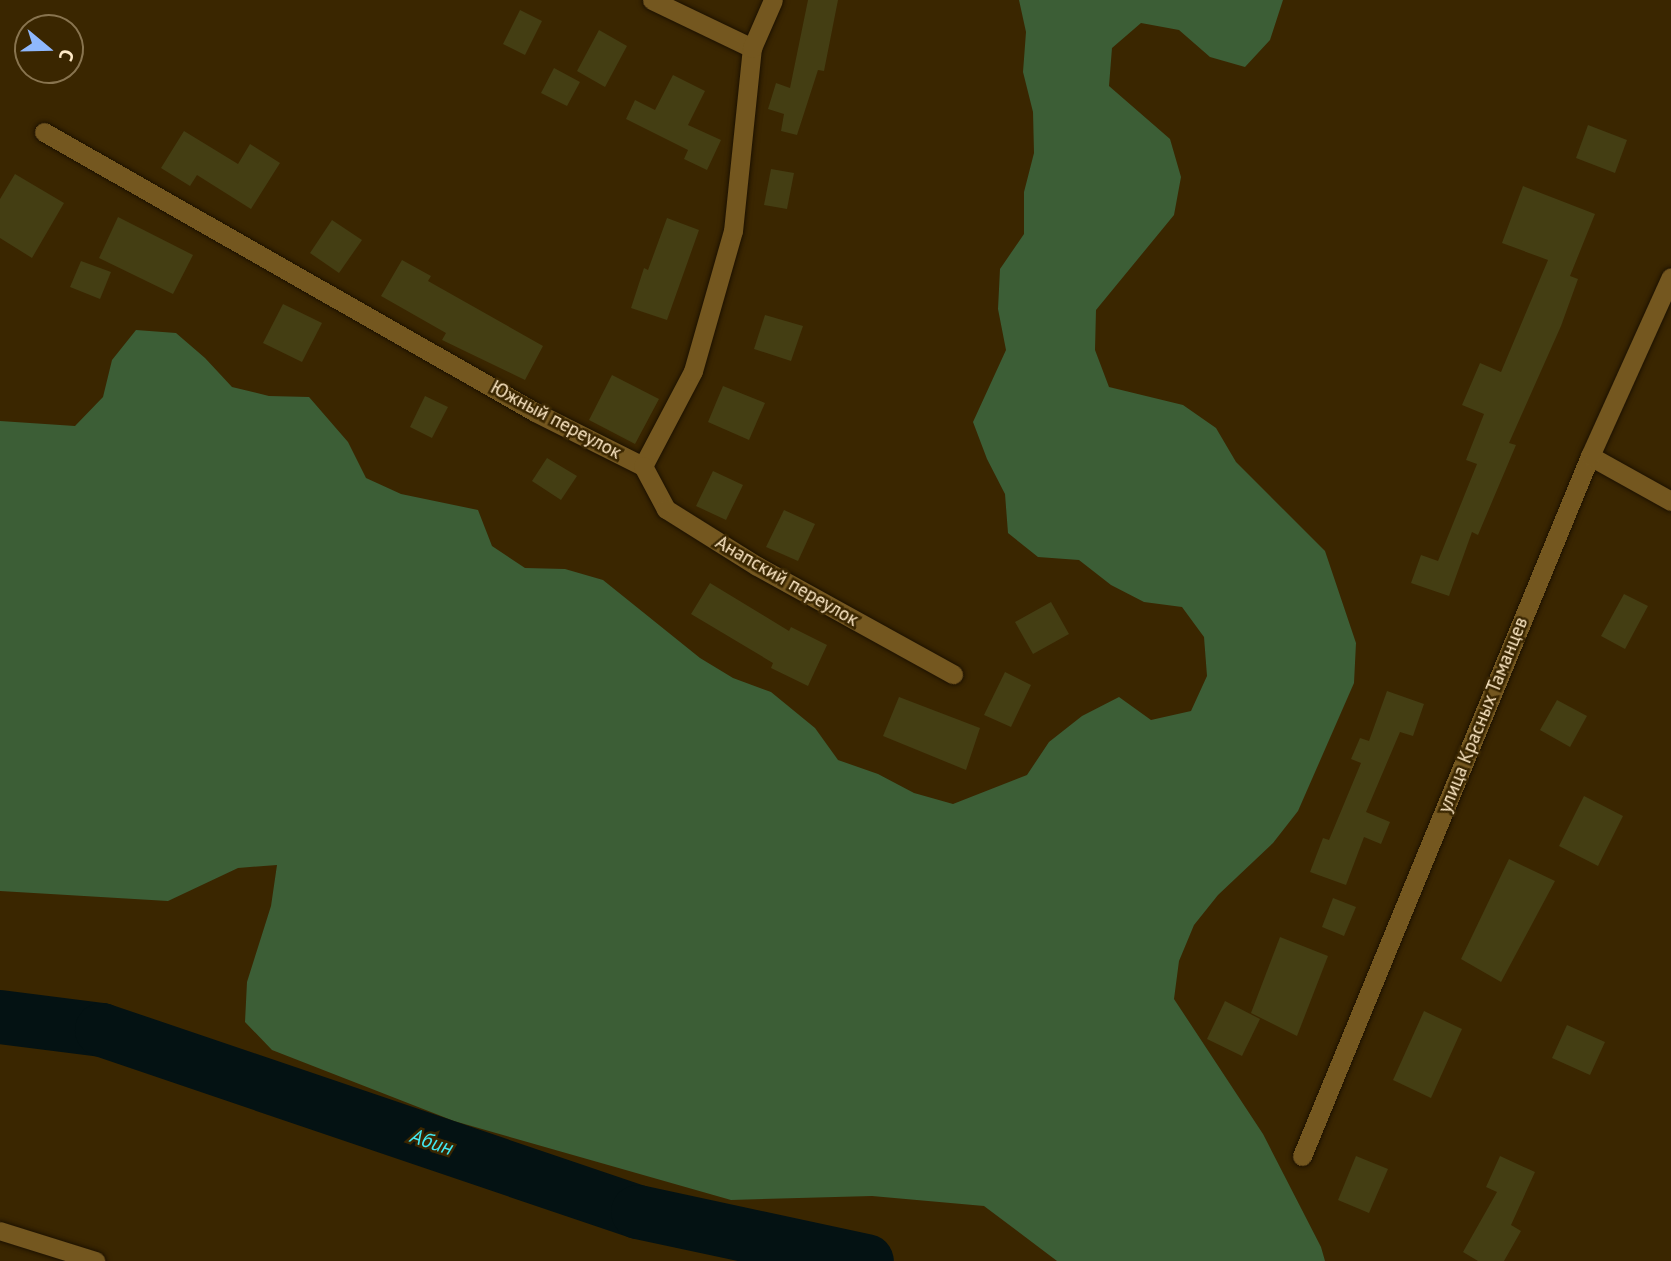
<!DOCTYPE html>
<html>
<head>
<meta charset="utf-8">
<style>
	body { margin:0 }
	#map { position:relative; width:1671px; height:1261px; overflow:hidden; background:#3a2600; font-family:"PT Sans",sans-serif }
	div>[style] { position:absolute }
	.green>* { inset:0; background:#3c5e36 }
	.river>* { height:54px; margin:-27px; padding:0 27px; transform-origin:27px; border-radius:27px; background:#041213 }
	.building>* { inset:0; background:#443e13 }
	.roads { filter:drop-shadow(0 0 2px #1c1100) drop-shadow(0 0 2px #1c1100) }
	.service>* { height:18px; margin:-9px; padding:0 9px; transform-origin:9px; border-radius:9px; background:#74571f }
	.minor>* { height:19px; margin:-9.5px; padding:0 9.5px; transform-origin:9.5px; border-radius:9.5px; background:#74571f }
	span { translate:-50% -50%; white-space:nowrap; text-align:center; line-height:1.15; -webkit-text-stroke:5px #3a2600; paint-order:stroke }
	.street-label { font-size:19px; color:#fee9c6 }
	.water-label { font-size:21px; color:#42e9f1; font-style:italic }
	.north { position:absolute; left:14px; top:14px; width:70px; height:70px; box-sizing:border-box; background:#3a2600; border:2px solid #88744f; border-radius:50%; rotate:109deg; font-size:19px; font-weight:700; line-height:28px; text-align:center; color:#fee9c6 }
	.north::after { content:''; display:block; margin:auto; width:24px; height:32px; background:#8fb8fd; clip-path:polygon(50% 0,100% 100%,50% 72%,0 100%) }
</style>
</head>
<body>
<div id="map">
	<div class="green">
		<i style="clip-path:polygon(1019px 0,1283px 0,1270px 40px,1245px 67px,1210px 57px,1179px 30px,1141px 23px,1112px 48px,1109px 86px,1170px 139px,1181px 177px,1174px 215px,1096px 310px,1095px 350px,1109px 387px,1183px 405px,1216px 428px,1236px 462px,1325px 551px,1356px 643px,1354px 683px,1298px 811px,1273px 843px,1218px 895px,1194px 925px,1179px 961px,1174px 999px,1263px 1134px,1321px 1247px,1325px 1261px,1057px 1261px,984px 1206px,872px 1196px,731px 1200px,454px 1121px,272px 1050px,245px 1022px,247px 982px,271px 906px,277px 865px,238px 868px,168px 901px,0 891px,0 421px,75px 426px,103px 397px,112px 360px,136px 330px,176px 333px,205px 358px,232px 387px,269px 396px,309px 397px,348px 442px,366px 478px,401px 494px,478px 510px,492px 546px,525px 568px,565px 569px,603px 580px,700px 658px,733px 678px,771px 692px,815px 728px,838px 760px,878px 774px,914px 793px,953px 804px,1027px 775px,1049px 742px,1082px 716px,1119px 697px,1151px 720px,1191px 711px,1207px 676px,1204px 637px,1182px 607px,1144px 602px,1111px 585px,1079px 560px,1038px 557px,1008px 533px,1005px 494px,987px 459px,973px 422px,1006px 350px,998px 309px,1000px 269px,1024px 234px,1024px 192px,1034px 153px,1033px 112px,1023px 72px,1026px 32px)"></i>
	</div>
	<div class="river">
		<i style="left:0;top:1017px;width:103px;rotate:7.3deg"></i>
		<i style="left:102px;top:1030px;width:566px;rotate:18.76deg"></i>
		<i style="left:638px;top:1212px;width:234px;rotate:12.1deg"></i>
	</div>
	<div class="building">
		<i style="clip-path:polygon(808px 0,838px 0,824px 71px,818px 70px,797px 135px,781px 131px,784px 114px,768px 109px,776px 83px,790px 88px)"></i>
		<i style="clip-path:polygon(520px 10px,542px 21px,525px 55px,503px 44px)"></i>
		<i style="clip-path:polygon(599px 30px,627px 46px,605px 87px,577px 71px)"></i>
		<i style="clip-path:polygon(554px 68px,580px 82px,567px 106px,541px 93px)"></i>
		<i style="clip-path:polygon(673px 75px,705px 91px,688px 125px,721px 140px,707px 170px,684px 159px,688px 150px,626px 119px,635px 100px,655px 110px)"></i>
		<i style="clip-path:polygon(1588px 125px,1627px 140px,1615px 173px,1576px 158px)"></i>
		<i style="clip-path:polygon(184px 131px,238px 164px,250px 144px,280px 163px,251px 209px,197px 175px,190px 186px,161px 168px)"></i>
		<i style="clip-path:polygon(771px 169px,794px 173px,787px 209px,764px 205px)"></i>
		<i style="clip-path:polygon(15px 174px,64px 203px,32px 258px,0 238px,0 199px)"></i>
		<i style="clip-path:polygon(1523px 186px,1595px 214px,1570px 276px,1578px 279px,1561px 326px,1509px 443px,1516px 445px,1478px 535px,1472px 532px,1449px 596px,1411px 583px,1421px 555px,1438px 561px,1477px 464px,1466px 460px,1484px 414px,1462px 405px,1480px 363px,1501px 372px,1548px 260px,1502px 243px)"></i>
		<i style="clip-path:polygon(118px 217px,193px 255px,173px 294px,99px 258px)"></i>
		<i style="clip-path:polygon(667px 218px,699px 230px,667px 320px,631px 308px,644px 268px,648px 270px)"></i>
		<i style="clip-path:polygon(332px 220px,362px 240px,339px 273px,310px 253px)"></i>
		<i style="clip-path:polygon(402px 260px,431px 276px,428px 281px,543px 346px,525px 380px,442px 340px,446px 333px,381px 296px)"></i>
		<i style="clip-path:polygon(81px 261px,111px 272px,100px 299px,70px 287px)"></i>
		<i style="clip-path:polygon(283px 304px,322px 323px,302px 362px,263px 343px)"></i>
		<i style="clip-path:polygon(765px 315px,803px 326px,791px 361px,754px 349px)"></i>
		<i style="clip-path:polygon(612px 375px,659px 399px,635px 444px,589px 420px)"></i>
		<i style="clip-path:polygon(723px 386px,765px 403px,749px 440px,708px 422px)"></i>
		<i style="clip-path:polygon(425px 396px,448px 407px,432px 438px,410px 427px)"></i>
		<i style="clip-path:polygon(547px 458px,577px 476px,561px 500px,532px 481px)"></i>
		<i style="clip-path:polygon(713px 471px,743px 485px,726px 520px,696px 506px)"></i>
		<i style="clip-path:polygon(784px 510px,815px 524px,798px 561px,766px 547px)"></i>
		<i style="clip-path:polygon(710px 583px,789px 631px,791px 627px,827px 645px,808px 686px,771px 668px,773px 663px,691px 614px)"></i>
		<i style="clip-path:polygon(1624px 594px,1648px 606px,1625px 649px,1601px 636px)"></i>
		<i style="clip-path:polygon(1051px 602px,1069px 634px,1033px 654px,1015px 622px)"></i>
		<i style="clip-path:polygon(1005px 672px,1031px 685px,1011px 727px,984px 715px)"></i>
		<i style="clip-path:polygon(1387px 691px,1424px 704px,1413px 736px,1400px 732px,1366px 812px,1390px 822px,1381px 844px,1364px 837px,1346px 885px,1310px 872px,1323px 838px,1329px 840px,1361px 763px,1351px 759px,1360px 738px,1369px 741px)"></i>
		<i style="clip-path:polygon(899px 697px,980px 728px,966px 770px,883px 736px)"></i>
		<i style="clip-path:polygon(1557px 700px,1587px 716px,1570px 747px,1540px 730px)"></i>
		<i style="clip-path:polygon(1584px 796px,1623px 816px,1598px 866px,1559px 846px)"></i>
		<i style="clip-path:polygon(1509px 859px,1555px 881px,1501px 982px,1461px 959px)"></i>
		<i style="clip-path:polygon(1333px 898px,1356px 907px,1344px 936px,1322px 927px)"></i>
		<i style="clip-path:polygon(1280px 937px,1328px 956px,1297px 1036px,1251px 1013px)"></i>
		<i style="clip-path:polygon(1225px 1001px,1260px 1019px,1242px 1056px,1207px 1039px)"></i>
		<i style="clip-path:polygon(1424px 1011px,1462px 1029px,1431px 1098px,1393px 1080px)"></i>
		<i style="clip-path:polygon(1567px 1025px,1605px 1042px,1590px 1075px,1552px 1058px)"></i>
		<i style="clip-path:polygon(1356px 1156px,1388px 1169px,1369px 1213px,1338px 1200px)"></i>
		<i style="clip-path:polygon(1500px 1156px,1535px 1172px,1511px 1225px,1521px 1231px,1504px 1261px,1478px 1261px,1463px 1252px,1497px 1192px,1486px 1187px)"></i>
	</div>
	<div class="roads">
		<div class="service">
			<i style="left:0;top:1231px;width:101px;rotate:17.4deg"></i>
		</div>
		<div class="minor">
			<i style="left:652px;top:0;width:111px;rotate:25.6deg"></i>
			<i style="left:44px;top:132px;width:565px;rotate:29.69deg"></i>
			<i style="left:535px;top:412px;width:121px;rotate:26.6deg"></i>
			<i style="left:1590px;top:456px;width:93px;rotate:29.1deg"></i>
			<i style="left:643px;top:466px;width:107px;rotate:-62.2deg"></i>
			<i style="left:693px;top:371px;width:146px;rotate:-74.1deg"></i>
			<i style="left:733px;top:231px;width:184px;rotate:-84.1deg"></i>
			<i style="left:752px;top:48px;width:52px;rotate:-66.4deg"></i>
			<i style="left:643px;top:466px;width:49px;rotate:61.9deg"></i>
			<i style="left:666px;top:509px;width:107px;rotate:32.1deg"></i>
			<i style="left:757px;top:566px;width:224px;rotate:28.9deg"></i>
			<i style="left:1302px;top:1156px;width:757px;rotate:-67.64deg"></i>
			<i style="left:1590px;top:456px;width:196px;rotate:-65.7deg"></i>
		</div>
	</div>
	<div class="street-label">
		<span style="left:556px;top:420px;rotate:28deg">Южный переулок</span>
		<span style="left:787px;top:581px;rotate:30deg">Анапский переулок</span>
		<span style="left:1483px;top:715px;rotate:-68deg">улица Красных Таманцев</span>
	</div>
	<div class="water-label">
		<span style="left:432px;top:1142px;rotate:19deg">Абин</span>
	</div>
	<div class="north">С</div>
</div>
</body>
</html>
